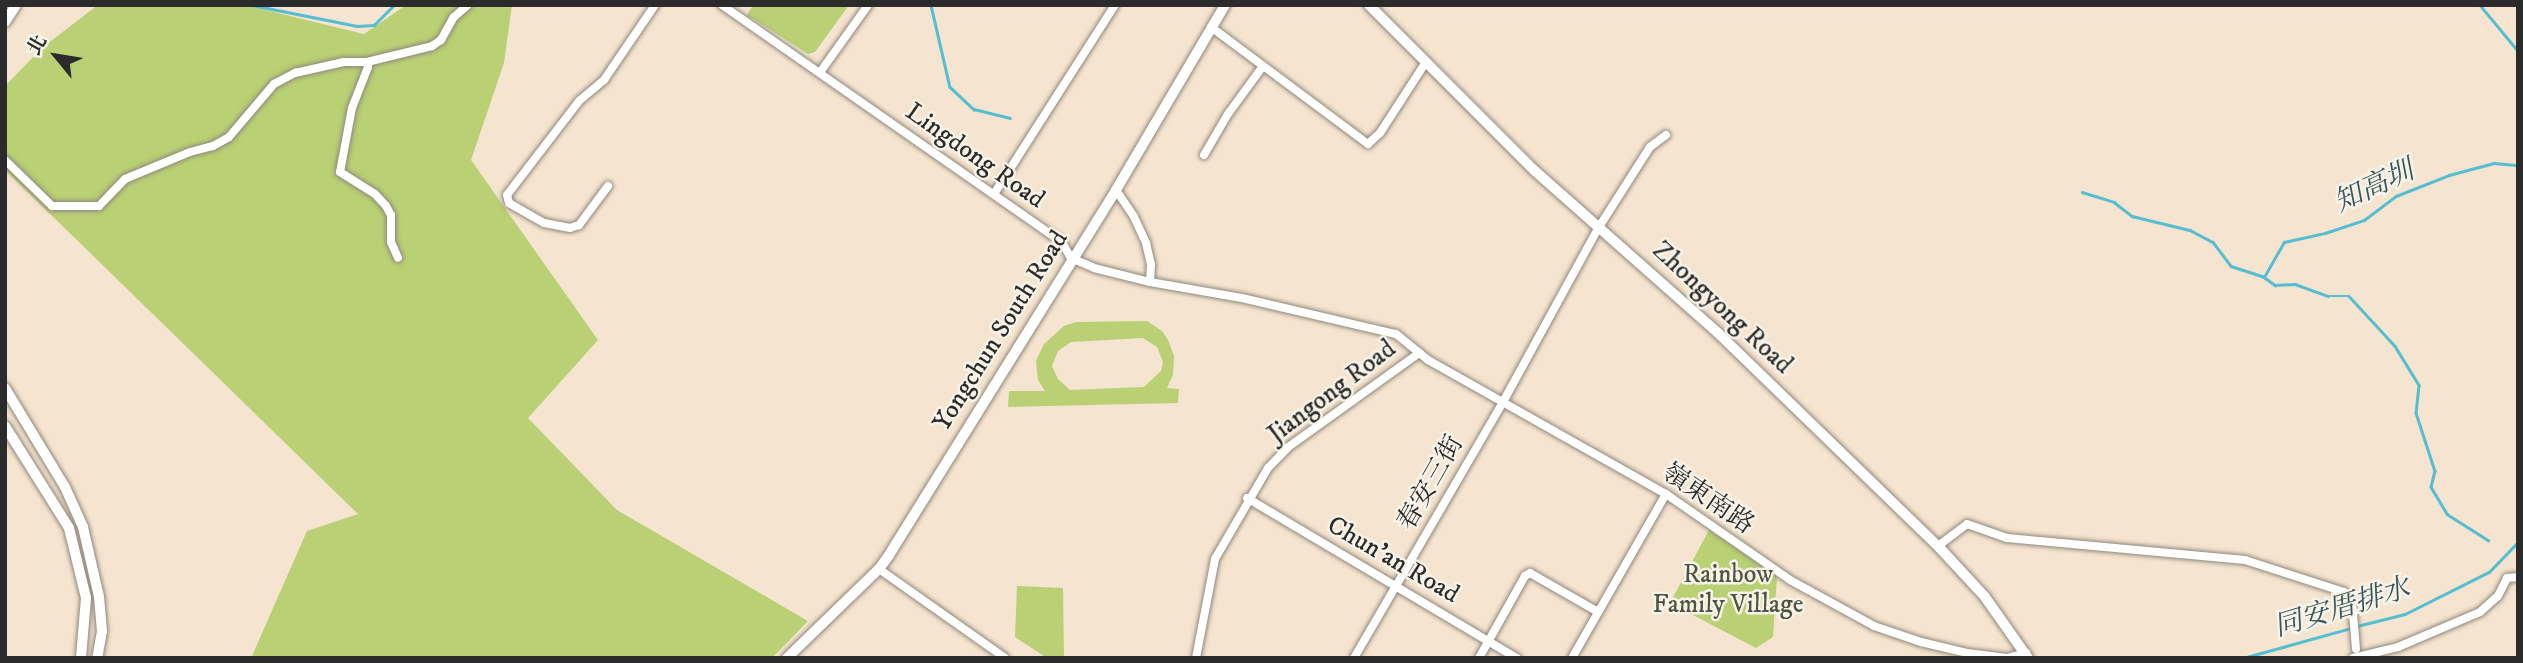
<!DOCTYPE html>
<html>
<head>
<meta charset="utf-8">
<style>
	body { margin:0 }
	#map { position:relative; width:2523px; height:663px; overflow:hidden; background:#f5e4cf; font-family:"IM FELL DW Pica","Noto Serif TC",serif }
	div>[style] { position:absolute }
	.green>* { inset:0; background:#b9d074 }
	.stream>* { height:2.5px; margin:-1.25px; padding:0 1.25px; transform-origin:1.25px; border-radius:1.25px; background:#55bed2 }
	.roads { filter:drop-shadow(0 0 2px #90887d) drop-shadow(0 0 2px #90887d) }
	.street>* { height:8px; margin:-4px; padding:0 4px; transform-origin:4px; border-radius:4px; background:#fff }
	.secondary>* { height:10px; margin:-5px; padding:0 5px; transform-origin:5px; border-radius:5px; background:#fff }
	span { translate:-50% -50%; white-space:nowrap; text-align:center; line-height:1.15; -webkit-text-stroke:5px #f7f3e8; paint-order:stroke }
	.street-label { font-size:26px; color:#2b2b2b }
	.park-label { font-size:26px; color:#4e543d }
	.water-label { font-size:28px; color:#38575d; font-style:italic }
	.frame { position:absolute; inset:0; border:7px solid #2b2b2b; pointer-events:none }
	.north { position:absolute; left:21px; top:21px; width:70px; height:70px; -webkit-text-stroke:5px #f7f3e8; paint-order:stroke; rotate:300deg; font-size:19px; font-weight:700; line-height:28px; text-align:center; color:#2b2b2b }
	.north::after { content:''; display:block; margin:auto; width:24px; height:32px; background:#2b2b2b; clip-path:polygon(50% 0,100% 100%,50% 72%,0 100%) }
</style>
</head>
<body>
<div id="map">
	<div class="green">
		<i style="clip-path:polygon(98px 5px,245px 5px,364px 34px,406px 5px,512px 5px,504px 63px,471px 160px,598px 340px,528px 418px,617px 510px,808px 621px,772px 658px,251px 658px,307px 531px,358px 514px,5px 170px,5px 86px,43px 47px)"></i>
		<i style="clip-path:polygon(753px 5px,849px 5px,815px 52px,808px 54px,747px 15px)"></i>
		<i style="clip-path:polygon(evenodd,1147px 321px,1162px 331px,1168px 340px,1174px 356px,1173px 375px,1167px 388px,1179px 389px,1178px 403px,1008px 407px,1009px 391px,1045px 391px,1038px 380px,1036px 361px,1044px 344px,1064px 326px,1076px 322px,1147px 321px,1143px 338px,1157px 347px,1163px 362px,1161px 371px,1144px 387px,1070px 390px,1058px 379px,1052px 366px,1058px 351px,1071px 342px,1143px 338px)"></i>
		<i style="clip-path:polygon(1709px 530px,1777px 576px,1773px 637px,1756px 648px,1670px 603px)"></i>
		<i style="clip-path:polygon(1017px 586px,1063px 588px,1064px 658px,1047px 658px,1015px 637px)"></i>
	</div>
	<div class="stream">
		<i style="left:252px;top:5px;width:107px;rotate:11.3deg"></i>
		<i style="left:357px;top:26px;width:17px;rotate:-3deg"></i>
		<i style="left:374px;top:25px;width:28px;rotate:-45deg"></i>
		<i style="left:931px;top:5px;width:84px;rotate:77deg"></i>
		<i style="left:950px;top:87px;width:33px;rotate:43deg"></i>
		<i style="left:974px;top:109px;width:37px;rotate:14deg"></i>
		<i style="left:2480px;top:5px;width:60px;rotate:50.4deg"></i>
		<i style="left:2082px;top:192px;width:34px;rotate:17deg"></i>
		<i style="left:2114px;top:202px;width:23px;rotate:38deg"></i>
		<i style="left:2132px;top:216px;width:60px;rotate:13.6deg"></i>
		<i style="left:2190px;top:230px;width:26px;rotate:28deg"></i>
		<i style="left:2213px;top:242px;width:30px;rotate:53deg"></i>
		<i style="left:2231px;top:266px;width:35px;rotate:18deg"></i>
		<i style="left:2264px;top:277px;width:40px;rotate:-60.3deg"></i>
		<i style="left:2284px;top:242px;width:42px;rotate:-12.4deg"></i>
		<i style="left:2325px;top:233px;width:41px;rotate:-18.4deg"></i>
		<i style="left:2364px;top:220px;width:40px;rotate:-37deg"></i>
		<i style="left:2396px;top:196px;width:57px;rotate:-21.6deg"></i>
		<i style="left:2449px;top:175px;width:47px;rotate:-14.9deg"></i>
		<i style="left:2494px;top:163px;width:24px;rotate:5deg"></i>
		<i style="left:2264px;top:277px;width:14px;rotate:36deg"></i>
		<i style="left:2275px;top:285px;width:20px;rotate:-3deg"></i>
		<i style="left:2295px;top:284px;width:35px;rotate:20deg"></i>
		<i style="left:2328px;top:296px;width:21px"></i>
		<i style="left:2349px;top:296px;width:68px;rotate:47.4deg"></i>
		<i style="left:2395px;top:346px;width:46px;rotate:58.4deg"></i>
		<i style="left:2419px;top:385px;width:28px;rotate:96deg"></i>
		<i style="left:2416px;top:413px;width:61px;rotate:71.9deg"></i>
		<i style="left:2435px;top:471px;width:16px;rotate:104deg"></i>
		<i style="left:2431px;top:487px;width:31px;rotate:59deg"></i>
		<i style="left:2447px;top:514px;width:49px;rotate:32.4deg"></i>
		<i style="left:2357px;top:626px;width:49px;rotate:-14deg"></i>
		<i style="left:2405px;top:614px;width:94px;rotate:-26.6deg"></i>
		<i style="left:2489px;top:572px;width:42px;rotate:-46deg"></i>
		<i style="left:2243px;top:658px;width:112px;rotate:-15.5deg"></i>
	</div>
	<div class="roads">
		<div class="street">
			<i style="left:722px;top:5px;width:414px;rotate:34.9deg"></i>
			<i style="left:1062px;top:242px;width:18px;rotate:61deg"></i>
			<i style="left:1071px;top:258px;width:25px;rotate:23deg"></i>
			<i style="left:1094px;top:268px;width:58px;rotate:14deg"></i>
			<i style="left:1150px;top:282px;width:93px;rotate:9.9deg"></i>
			<i style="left:1242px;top:298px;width:158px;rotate:13.2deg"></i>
			<i style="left:1396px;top:334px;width:41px;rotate:39.1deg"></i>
			<i style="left:1428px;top:360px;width:273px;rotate:29.4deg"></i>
			<i style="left:1666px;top:494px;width:151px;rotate:34.7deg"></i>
			<i style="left:1790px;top:580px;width:96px;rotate:28.7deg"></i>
			<i style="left:1874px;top:626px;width:50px;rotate:18.8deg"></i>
			<i style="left:1921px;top:642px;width:47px;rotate:13.4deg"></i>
			<i style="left:1967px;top:653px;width:40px;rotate:7.1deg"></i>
			<i style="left:2007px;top:658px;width:20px;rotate:-15deg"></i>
			<i style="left:1211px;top:27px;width:196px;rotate:36.7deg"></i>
			<i style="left:1368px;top:144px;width:16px;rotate:-43deg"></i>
			<i style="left:1380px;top:133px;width:85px;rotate:-57.1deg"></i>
			<i style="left:367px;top:62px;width:67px;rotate:-13.8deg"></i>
			<i style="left:432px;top:46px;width:11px;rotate:-34deg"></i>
			<i style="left:441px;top:40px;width:26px;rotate:-61deg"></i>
			<i style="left:454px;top:17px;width:18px;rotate:-41deg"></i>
			<i style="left:821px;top:71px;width:81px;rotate:-54.5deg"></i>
			<i style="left:1204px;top:155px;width:48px;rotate:-59.7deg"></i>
			<i style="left:1228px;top:114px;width:59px;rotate:-53.9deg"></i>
			<i style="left:5px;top:160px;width:66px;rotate:44.4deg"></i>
			<i style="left:52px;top:206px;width:47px"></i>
			<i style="left:99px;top:206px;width:37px;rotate:-46deg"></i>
			<i style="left:125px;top:179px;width:70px;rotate:-22.6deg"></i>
			<i style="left:190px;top:152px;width:24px;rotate:-15deg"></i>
			<i style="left:213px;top:146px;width:18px;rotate:-29deg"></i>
			<i style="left:229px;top:137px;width:70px;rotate:-49.7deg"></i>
			<i style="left:274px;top:84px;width:24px;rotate:-28deg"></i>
			<i style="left:295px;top:73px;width:50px;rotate:-12.7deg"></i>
			<i style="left:344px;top:62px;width:23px"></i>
			<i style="left:367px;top:62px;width:5px;rotate:79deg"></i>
			<i style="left:368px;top:67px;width:44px;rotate:111.3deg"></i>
			<i style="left:352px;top:108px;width:65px;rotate:100.6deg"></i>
			<i style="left:340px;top:172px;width:41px;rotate:32.2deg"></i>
			<i style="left:375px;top:194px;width:16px;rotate:47deg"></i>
			<i style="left:386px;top:206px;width:10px;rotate:61deg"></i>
			<i style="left:391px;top:215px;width:27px;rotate:90deg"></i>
			<i style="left:391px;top:242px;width:17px;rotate:66deg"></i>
			<i style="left:608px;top:186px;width:49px;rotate:126.6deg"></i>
			<i style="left:579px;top:225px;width:9px;rotate:162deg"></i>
			<i style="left:570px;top:228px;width:26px;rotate:-169deg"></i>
			<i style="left:544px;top:223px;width:40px;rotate:-150.3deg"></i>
			<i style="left:509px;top:203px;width:8px;rotate:-104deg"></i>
			<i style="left:507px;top:195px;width:118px;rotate:-52.5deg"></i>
			<i style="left:579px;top:101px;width:33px;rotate:-40deg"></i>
			<i style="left:604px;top:80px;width:91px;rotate:-55.8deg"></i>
			<i style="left:1116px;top:190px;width:32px;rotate:56deg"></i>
			<i style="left:1134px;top:217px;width:29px;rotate:65deg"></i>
			<i style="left:1146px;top:243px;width:22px;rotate:77deg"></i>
			<i style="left:1151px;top:264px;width:18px;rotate:93deg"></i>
			<i style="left:994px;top:194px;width:224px;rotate:-57.4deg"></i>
			<i style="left:1247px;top:498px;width:314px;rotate:30.7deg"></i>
			<i style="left:1938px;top:546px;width:36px;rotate:-37deg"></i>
			<i style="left:1967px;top:524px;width:42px;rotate:19.3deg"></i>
			<i style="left:2007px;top:538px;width:239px;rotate:5.3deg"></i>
			<i style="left:2245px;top:560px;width:104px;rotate:17.9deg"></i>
			<i style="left:2344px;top:592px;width:13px;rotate:51deg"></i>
			<i style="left:2352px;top:602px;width:47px;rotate:85.1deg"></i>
			<i style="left:879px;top:569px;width:154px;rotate:35.2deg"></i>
			<i style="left:1196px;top:658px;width:101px;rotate:-79.1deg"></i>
			<i style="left:1215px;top:559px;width:105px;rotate:-59.8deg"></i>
			<i style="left:1268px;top:468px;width:28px;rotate:-46deg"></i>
			<i style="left:1287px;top:448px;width:163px;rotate:-35.7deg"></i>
			<i style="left:1354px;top:658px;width:296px;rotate:-59.8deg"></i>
			<i style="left:1503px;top:402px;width:200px;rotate:-61.3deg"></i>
			<i style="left:1599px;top:227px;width:95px;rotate:-57.5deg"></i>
			<i style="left:1650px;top:147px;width:20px;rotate:-37deg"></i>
			<i style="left:1479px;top:658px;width:94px;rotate:-60.7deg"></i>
			<i style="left:1525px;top:576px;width:6px;rotate:-31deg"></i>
			<i style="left:1530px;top:573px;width:78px;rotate:29.8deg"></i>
			<i style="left:1572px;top:658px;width:189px;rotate:-60.2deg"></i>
			<i style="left:2353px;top:658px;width:46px;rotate:-13.7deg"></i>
			<i style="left:2398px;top:647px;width:89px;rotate:-23.1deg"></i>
			<i style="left:2480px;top:612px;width:24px;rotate:-42deg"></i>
			<i style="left:2498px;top:596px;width:20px;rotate:-63deg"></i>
			<i style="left:2507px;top:578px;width:11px;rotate:-5deg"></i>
		</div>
		<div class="secondary">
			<i style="left:1369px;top:5px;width:235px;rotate:45deg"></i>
			<i style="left:1535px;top:171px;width:246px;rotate:41.5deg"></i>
			<i style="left:1719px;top:334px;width:305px;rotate:44.1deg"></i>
			<i style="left:1938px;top:546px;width:69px;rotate:47.3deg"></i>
			<i style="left:1985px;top:597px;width:75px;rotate:54.8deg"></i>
			<i style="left:5px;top:22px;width:20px;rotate:-57deg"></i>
			<i style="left:5px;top:388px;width:116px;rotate:58.8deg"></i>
			<i style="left:65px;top:487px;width:44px;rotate:65.8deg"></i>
			<i style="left:83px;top:527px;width:72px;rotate:77.1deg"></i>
			<i style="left:99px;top:597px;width:34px;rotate:85deg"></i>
			<i style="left:102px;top:631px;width:27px;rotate:100deg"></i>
			<i style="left:5px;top:426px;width:120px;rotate:57.9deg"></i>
			<i style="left:69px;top:528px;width:72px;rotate:76.3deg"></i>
			<i style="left:86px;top:598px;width:60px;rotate:94.8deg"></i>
			<i style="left:787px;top:658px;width:128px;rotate:-44.1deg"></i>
			<i style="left:879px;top:569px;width:17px;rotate:-54deg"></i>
			<i style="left:889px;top:555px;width:430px;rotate:-58.1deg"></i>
			<i style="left:1116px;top:190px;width:215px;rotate:-59.5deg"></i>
		</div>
	</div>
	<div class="street-label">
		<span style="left:975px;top:156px;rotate:35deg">Lingdong Road</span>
		<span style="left:1722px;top:308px;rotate:43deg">Zhongyong Road</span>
		<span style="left:1001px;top:331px;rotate:-58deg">Yongchun South Road</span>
		<span style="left:1332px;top:392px;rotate:-37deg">Jiangong Road</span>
		<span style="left:1431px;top:483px;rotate:-60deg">春安三街</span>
		<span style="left:1708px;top:499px;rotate:34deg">嶺東南路</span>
		<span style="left:1393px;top:560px;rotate:30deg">Chun’an Road</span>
	</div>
	<div class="park-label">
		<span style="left:1728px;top:590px">Rainbow<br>Family Village</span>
	</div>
	<div class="water-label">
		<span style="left:2374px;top:187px;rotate:-25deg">知高圳</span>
		<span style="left:2342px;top:608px;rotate:-17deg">同安厝排水</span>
	</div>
	<div class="frame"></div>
	<div class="north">北</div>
</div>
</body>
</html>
